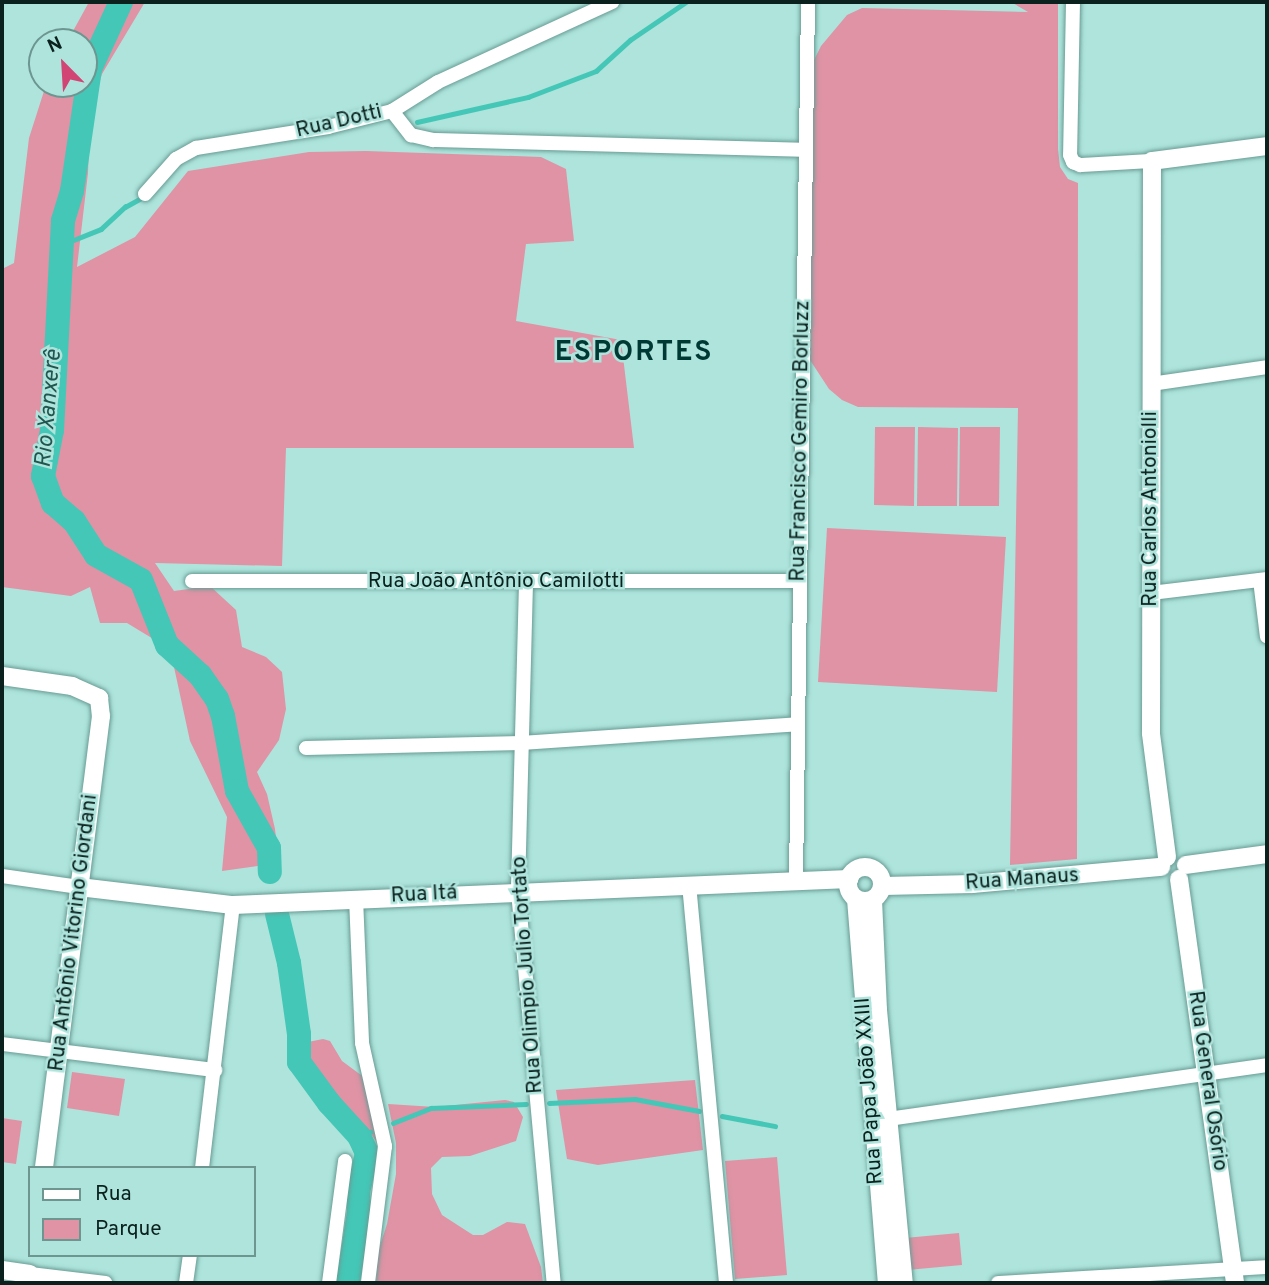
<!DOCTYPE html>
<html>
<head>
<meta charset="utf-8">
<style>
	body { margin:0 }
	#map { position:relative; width:1269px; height:1285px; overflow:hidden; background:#aee4dc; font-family:Overpass,sans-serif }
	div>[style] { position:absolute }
	.green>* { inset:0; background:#df93a5 }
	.stream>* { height:4.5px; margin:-2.25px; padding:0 2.25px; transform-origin:2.25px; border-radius:2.25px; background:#44c7b7 }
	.river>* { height:24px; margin:-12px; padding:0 12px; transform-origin:12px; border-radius:12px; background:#44c7b7 }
	.roads { filter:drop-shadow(0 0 2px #689c94) drop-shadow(0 0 2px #689c94) }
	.minor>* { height:14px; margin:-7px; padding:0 7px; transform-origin:7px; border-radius:7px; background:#fff }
	.tertiary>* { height:18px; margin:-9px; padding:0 9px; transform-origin:9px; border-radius:9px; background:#fff }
	.tertiary>.ring { margin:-9px; padding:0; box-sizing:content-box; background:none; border:18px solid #fff; border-radius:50% }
	span { translate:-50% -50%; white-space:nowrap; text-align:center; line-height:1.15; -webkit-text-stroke:5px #aee4dc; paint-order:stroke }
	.street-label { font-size:21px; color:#0b211e }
	.water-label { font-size:23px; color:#20564f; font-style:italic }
	.district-label { font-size:28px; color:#003933; font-weight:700; letter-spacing:2px }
	.frame { position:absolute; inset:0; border:4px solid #0b211e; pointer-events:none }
	.legend { position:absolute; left:28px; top:1166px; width:228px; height:91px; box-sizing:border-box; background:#aee4dc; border:2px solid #6d9690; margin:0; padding:9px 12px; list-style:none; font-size:21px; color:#0b211e }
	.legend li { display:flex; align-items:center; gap:14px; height:35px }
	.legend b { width:35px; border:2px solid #6d9690 }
	.north { position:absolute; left:28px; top:28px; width:70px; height:70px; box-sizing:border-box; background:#aee4dc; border:2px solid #6d9690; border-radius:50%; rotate:336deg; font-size:19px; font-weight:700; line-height:28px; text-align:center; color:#0b211e }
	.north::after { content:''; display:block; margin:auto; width:24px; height:32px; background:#d14473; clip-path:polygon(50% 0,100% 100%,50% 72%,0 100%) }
</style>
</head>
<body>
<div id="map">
	<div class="green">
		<i style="clip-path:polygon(89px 2px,145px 2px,102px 74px,90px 114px,88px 173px,77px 267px,135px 237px,188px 171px,309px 152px,366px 151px,541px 157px,566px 169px,574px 241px,526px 244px,516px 321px,621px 340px,634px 448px,286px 448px,282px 566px,155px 563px,174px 591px,210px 586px,236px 610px,242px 647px,266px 657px,282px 672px,286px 709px,279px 740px,257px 772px,267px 794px,275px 829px,279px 863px,222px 871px,227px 817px,190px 741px,174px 667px,155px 640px,127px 623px,100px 623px,90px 587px,71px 596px,2px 587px,2px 269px,14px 263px,29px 138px,45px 88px,46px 84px,84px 84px,84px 42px,67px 42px)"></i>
		<i style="clip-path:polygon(1011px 2px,1058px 2px,1058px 149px,1060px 167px,1068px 179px,1078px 183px,1077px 859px,1010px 865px,1018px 408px,858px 407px,842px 400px,829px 389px,808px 357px,814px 60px,821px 46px,847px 15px,862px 8px,1028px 12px)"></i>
		<i style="clip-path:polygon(875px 427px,915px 427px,914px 506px,874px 505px)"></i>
		<i style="clip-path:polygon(918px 427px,958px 428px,957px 506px,917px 506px)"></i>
		<i style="clip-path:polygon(960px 427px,1000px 427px,999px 506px,959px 506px)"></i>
		<i style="clip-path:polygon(827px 528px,1006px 537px,997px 692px,818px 682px)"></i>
		<i style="clip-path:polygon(323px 1039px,330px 1041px,342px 1061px,365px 1078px,379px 1145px,367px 1129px,312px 1073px,304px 1055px,308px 1042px)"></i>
		<i style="clip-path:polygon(72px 1072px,125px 1079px,119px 1116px,67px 1108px)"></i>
		<i style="clip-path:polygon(695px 1080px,703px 1150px,598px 1165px,567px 1159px,556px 1090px)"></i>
		<i style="clip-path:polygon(505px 1100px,514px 1102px,523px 1117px,516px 1141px,470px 1156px,442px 1157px,431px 1168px,432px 1194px,442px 1215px,473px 1235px,483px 1235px,507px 1222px,525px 1224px,541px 1267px,543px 1283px,376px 1283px,378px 1252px,387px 1224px,396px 1174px,396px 1143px,388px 1104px,435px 1107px)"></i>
		<i style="clip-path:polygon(2px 1118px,22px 1121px,16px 1164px,2px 1162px)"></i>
		<i style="clip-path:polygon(777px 1157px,787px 1275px,735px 1279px,725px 1161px)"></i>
		<i style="clip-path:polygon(959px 1233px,962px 1265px,907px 1270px,905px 1238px)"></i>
	</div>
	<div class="stream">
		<i style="left:417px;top:122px;width:114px;rotate:-12.7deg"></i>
		<i style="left:528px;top:97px;width:73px;rotate:-20.9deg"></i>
		<i style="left:596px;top:71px;width:46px;rotate:-42.4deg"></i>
		<i style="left:630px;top:40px;width:68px;rotate:-34.2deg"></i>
		<i style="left:61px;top:245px;width:43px;rotate:-21.8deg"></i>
		<i style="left:101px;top:229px;width:33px;rotate:-43deg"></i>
		<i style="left:125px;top:207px;width:23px;rotate:-29deg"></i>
		<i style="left:549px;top:1103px;width:86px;rotate:-2.7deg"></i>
		<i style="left:635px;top:1099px;width:65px;rotate:10.6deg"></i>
		<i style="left:722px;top:1116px;width:54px;rotate:10.7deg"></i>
		<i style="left:393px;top:1123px;width:41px;rotate:-21.5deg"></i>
		<i style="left:431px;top:1108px;width:95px;rotate:-2.4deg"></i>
		<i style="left:359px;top:1136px;width:12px;rotate:-20deg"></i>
	</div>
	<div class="river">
		<i style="left:121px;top:2px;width:74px;rotate:114.8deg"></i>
		<i style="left:90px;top:69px;width:123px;rotate:98.4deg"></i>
		<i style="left:72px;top:191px;width:31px;rotate:107deg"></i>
		<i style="left:63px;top:221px;width:209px;rotate:93deg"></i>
		<i style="left:52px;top:430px;width:47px;rotate:101.1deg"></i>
		<i style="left:43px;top:476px;width:29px;rotate:70deg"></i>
		<i style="left:53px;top:503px;width:28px;rotate:41deg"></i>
		<i style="left:74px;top:521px;width:40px;rotate:57.1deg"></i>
		<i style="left:96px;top:555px;width:51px;rotate:29.1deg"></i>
		<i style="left:141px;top:580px;width:70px;rotate:68.2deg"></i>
		<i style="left:167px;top:645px;width:45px;rotate:42.3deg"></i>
		<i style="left:200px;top:675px;width:29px;rotate:55deg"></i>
		<i style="left:217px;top:699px;width:18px;rotate:71deg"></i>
		<i style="left:223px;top:716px;width:76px;rotate:79.4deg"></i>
		<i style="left:237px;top:791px;width:65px;rotate:60.7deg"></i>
		<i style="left:269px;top:848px;width:24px;rotate:88deg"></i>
		<i style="left:277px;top:914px;width:50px;rotate:76.2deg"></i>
		<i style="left:289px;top:963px;width:72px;rotate:82deg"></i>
		<i style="left:299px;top:1034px;width:28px;rotate:90deg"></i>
		<i style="left:299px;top:1062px;width:51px;rotate:53.8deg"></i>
		<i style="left:329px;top:1103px;width:45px;rotate:47.7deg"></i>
		<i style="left:359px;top:1136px;width:19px;rotate:65deg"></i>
		<i style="left:367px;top:1153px;width:39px;rotate:103deg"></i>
		<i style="left:358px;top:1191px;width:21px;rotate:87deg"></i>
		<i style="left:359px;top:1212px;width:72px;rotate:98.8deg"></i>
	</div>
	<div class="roads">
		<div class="minor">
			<i style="left:1073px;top:2px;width:153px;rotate:91.1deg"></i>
			<i style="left:1070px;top:155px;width:8px;rotate:67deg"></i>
			<i style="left:1073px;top:162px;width:8px;rotate:23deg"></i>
			<i style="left:1080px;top:165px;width:72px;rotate:-3.2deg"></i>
			<i style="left:392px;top:111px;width:31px;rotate:52deg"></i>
			<i style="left:411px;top:135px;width:23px;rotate:13deg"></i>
			<i style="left:433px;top:140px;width:371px;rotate:1.5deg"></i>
			<i style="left:145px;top:194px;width:47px;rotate:-48.5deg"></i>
			<i style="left:176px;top:159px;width:23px;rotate:-29deg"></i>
			<i style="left:196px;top:148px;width:134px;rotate:-9deg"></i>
			<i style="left:328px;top:127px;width:66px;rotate:-14deg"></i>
			<i style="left:392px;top:111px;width:54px;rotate:-32.2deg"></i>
			<i style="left:438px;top:82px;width:192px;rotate:-24.7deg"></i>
			<i style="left:1151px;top:384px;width:117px;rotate:-8.3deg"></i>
			<i style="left:1260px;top:580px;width:57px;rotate:83deg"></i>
			<i style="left:192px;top:581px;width:608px"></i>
			<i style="left:526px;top:583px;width:308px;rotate:91.5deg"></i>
			<i style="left:518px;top:891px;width:394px;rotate:84.8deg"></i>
			<i style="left:1151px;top:593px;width:117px;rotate:-6.9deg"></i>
			<i style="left:306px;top:748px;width:215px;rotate:-1.3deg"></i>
			<i style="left:521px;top:743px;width:277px;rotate:-3.9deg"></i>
			<i style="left:2px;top:876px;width:78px;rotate:8.1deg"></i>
			<i style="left:796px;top:881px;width:879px;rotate:-89.22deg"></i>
			<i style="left:689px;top:884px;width:401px;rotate:84.7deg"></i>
			<i style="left:356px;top:898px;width:145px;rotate:87.6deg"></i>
			<i style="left:362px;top:1043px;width:106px;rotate:77.4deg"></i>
			<i style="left:385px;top:1146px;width:138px;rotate:97.1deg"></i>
			<i style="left:2px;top:1044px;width:215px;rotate:7deg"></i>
			<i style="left:881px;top:1120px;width:390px;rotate:-8.1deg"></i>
			<i style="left:202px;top:1168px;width:265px;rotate:-83.3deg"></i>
			<i style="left:30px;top:1274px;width:76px;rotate:6.8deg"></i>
			<i style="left:186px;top:1283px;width:28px;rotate:-82deg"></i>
			<i style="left:329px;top:1283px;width:123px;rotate:-82.5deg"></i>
			<i style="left:998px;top:1283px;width:269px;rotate:-3.4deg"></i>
		</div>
		<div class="tertiary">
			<i style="left:2px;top:676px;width:71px;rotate:8.1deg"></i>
			<i style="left:72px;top:686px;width:30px;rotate:24deg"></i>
			<i style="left:99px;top:698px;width:18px;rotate:84deg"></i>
			<i style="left:101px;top:716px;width:456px;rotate:97.2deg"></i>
			<i style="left:1167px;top:857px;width:125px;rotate:-97.4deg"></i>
			<i style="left:1151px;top:733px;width:572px;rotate:-89.9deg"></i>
			<i style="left:1152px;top:161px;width:116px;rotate:-7.4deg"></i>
			<i style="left:1186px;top:865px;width:82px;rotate:-7.7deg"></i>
			<i class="ring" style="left:848px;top:867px;width:16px;height:16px"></i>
			<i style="left:1179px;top:879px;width:408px;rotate:82.1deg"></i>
			<i style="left:883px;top:886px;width:90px;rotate:-1.3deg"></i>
			<i style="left:973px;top:884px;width:189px;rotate:-5.2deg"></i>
			<i style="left:79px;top:887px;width:155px;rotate:6.7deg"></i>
			<i style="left:233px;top:905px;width:617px;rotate:-2.42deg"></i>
			<i style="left:856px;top:899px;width:385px;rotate:85.4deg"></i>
			<i style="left:873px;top:900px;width:110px;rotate:87.4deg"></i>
			<i style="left:878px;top:1010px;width:274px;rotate:84.6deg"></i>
			<i style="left:2px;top:1270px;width:28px;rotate:8deg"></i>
		</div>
	</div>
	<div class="street-label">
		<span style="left:339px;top:122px;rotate:-13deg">Rua Dotti</span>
		<span style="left:801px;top:441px;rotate:-89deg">Rua Francisco Gemiro Borluzz</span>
		<span style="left:1151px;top:509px;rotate:-90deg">Rua Carlos Antoniolli</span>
		<span style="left:496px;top:582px">Rua João Antônio Camilotti</span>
		<span style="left:1022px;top:880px;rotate:-4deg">Rua Manaus</span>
		<span style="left:424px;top:895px;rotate:-3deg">Rua Itá</span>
		<span style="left:74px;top:933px;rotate:-83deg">Rua Antônio Vitorino Giordani</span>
		<span style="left:528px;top:975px;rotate:-94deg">Rua Olimpio Julio Tortato</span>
		<span style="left:1207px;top:1081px;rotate:82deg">Rua General Osório</span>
		<span style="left:870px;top:1091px;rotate:-94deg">Rua Papa João XXIII</span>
	</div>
	<div class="water-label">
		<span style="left:50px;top:409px;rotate:-85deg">Rio Xanxerê</span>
	</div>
	<div class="district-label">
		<span style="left:634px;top:353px">ESPORTES</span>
	</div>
	<div class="frame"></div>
	<ul class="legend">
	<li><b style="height:9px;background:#fff"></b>Rua</li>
	<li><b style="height:19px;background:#df93a5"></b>Parque</li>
	</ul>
	<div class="north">N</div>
</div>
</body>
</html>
